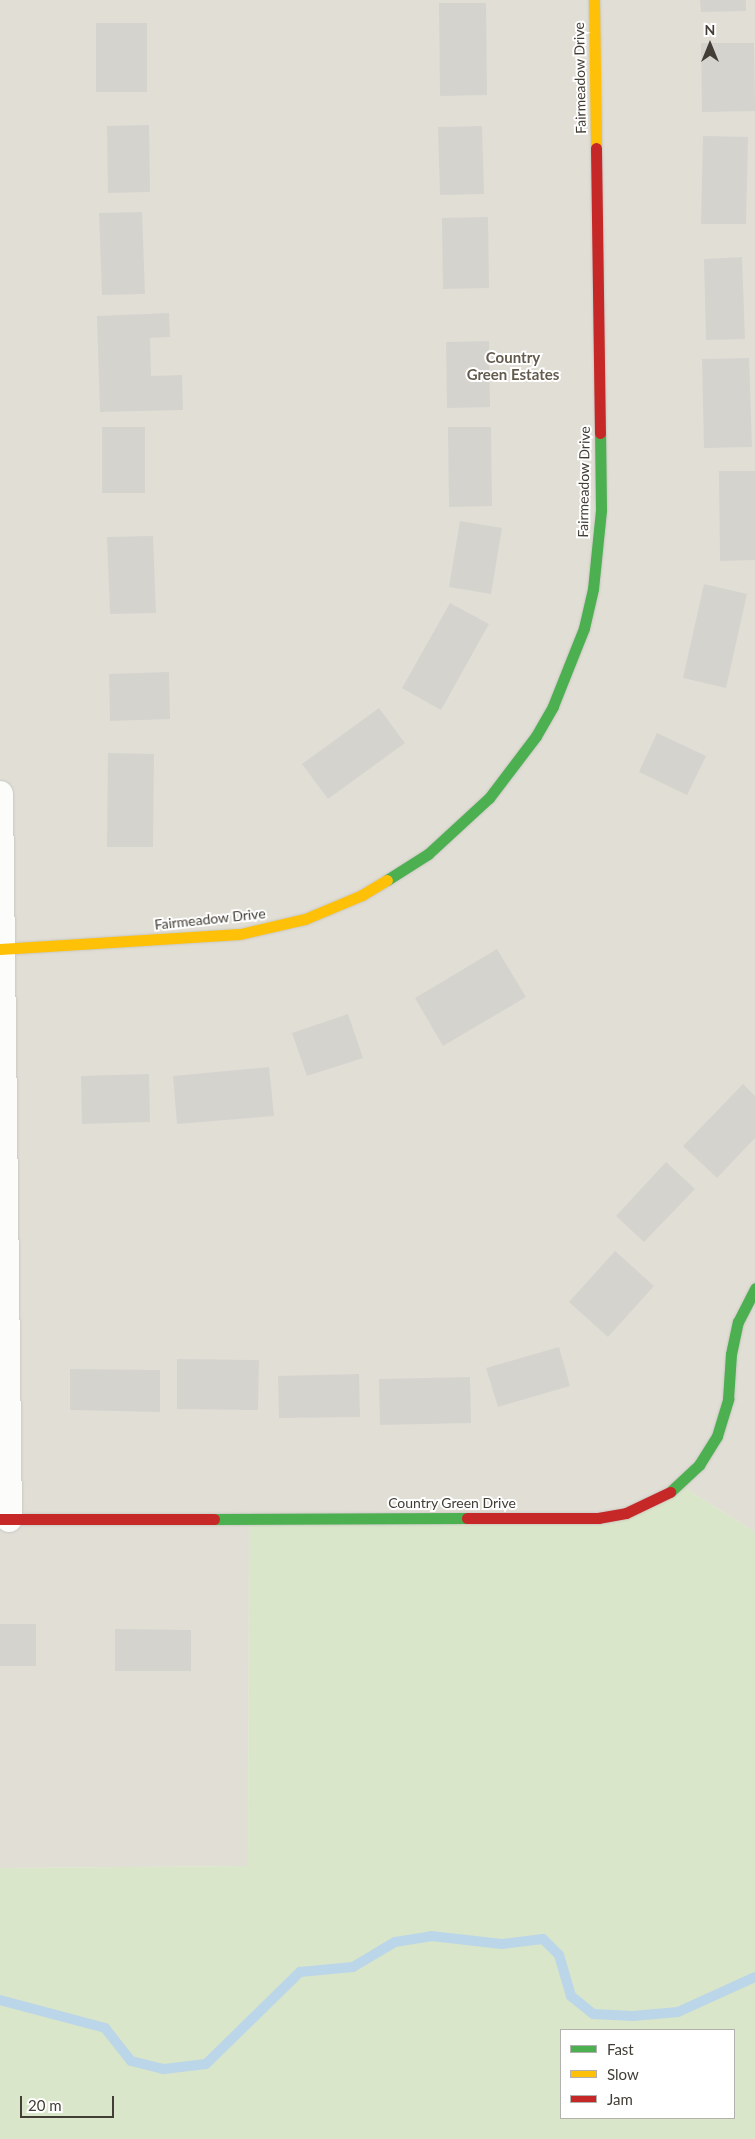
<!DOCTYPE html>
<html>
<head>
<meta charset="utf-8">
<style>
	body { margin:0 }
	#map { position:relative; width:755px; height:2139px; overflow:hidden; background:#edece7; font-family:Lato,sans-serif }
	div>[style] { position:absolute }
	.residential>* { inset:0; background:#e1ded5 }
	.green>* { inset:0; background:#dae6c9 }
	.stream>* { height:10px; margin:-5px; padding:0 5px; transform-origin:5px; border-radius:5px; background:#bbd6e8 }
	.building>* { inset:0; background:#d5d3ce }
	.roads { filter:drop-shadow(0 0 1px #cac8c3) drop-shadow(0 0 1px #cac8c3) }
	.street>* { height:26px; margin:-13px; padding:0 13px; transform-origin:13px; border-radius:13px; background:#fcfcfb }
	.fast>* { height:11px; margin:-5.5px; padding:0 5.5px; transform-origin:5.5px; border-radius:5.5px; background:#4caf50 }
	.slow>* { height:11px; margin:-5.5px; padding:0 5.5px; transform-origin:5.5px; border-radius:5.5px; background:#ffc107 }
	.jam>* { height:11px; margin:-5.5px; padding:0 5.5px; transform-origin:5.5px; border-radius:5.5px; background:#c62828 }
	span { translate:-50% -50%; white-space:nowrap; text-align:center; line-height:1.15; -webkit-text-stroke:4px #fff; paint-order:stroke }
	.street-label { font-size:14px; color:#423d35 }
	.neighbourhood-label { font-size:15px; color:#635b4d; font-weight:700 }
	.legend { position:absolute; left:560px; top:2029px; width:175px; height:90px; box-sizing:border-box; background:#fff; border:1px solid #b3b1ae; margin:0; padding:6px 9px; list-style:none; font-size:15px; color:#423d35 }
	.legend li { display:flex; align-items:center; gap:10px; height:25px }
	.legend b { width:25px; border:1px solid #b3b1ae }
	.north { position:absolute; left:685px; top:20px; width:50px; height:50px; -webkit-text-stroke:4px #fff; paint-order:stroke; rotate:0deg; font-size:14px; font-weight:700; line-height:20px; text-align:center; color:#423d35 }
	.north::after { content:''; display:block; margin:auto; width:18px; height:22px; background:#423d35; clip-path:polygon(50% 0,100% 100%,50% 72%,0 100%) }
	.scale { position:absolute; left:20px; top:2096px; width:94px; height:22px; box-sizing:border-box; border:2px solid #423d35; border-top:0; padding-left:6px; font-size:15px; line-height:18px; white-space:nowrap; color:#423d35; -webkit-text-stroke:4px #fff; paint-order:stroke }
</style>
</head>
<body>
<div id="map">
	<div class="residential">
		<i style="clip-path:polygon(0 0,755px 0,755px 1532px,680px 1485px,626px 1513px,249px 1518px,248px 1866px,0 1868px)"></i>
	</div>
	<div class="green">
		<i style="clip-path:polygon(evenodd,680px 1485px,755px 1532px,755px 2139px,0 2139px,0 1868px,248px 1866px,249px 1518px,598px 1518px,680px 1485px,561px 2030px,734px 2030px,734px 2118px,561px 2118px,561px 2030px)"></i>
	</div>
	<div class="stream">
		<i style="left:0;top:2000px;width:109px;rotate:14.9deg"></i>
		<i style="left:105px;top:2028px;width:42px;rotate:51.8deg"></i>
		<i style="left:131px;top:2061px;width:34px;rotate:14deg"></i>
		<i style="left:164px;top:2069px;width:42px;rotate:-6.8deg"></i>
		<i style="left:206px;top:2064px;width:132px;rotate:-44.4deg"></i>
		<i style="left:300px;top:1972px;width:53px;rotate:-5.4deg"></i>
		<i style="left:353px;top:1967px;width:49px;rotate:-30.8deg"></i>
		<i style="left:395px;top:1942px;width:36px;rotate:-9deg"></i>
		<i style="left:431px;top:1936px;width:71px;rotate:6.4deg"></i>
		<i style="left:502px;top:1944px;width:41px;rotate:-7deg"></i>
		<i style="left:543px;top:1939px;width:23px;rotate:45deg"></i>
		<i style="left:559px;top:1955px;width:43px;rotate:73.7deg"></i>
		<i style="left:571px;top:1996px;width:28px;rotate:39deg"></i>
		<i style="left:593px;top:2014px;width:40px;rotate:2.9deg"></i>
		<i style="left:633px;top:2016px;width:45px;rotate:-5.1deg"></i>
		<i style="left:678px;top:2012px;width:85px;rotate:-24.4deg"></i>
	</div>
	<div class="building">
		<i style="clip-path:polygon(700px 0,746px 0,746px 11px,701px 12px)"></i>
		<i style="clip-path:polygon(439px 3px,486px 3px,487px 95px,440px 96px)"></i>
		<i style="clip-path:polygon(96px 23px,147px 23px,147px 92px,96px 92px)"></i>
		<i style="clip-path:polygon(701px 43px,754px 43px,755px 111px,702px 112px)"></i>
		<i style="clip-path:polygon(149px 125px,150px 192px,108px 193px,107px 126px)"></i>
		<i style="clip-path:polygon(482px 126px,484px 194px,440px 195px,438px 127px)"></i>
		<i style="clip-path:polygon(703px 136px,748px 137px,746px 224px,701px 224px)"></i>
		<i style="clip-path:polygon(142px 212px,145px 294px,102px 295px,99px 213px)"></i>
		<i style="clip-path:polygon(488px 217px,489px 288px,443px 289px,442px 218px)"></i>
		<i style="clip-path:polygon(742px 257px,745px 339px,706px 340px,704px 259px)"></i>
		<i style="clip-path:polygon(169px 313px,170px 337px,150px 338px,151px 376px,182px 375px,183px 410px,100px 412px,97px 316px)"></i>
		<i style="clip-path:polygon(489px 341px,490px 407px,447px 408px,446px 342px)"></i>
		<i style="clip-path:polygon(749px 358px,752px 447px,704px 448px,702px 359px)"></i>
		<i style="clip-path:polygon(102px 427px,145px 427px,145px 493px,102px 493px)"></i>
		<i style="clip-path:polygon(448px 427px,491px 427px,492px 506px,449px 507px)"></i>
		<i style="clip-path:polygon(719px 471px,755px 471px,755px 560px,720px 561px)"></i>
		<i style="clip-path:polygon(460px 521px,502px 528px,491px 594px,449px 587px)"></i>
		<i style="clip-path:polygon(153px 536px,156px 613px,110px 614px,107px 537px)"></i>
		<i style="clip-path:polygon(704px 584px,747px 594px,726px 688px,683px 678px)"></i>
		<i style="clip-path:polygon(450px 603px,489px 624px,441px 710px,402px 688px)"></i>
		<i style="clip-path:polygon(169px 672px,170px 719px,110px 721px,109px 674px)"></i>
		<i style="clip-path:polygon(379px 708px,405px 743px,328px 799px,302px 764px)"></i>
		<i style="clip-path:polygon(657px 733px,706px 756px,687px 795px,639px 772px)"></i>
		<i style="clip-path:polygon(108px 753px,154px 754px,153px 847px,107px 847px)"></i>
		<i style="clip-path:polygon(497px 949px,526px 997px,443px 1046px,415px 998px)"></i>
		<i style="clip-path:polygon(348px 1014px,363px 1058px,307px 1076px,292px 1033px)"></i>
		<i style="clip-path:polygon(269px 1067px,274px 1116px,177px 1124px,173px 1076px)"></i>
		<i style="clip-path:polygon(149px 1074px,150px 1122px,82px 1124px,81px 1076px)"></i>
		<i style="clip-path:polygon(743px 1084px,755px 1096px,755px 1138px,717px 1178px,683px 1146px)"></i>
		<i style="clip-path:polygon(666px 1162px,695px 1189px,644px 1242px,616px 1216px)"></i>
		<i style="clip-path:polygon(615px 1251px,654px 1286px,608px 1337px,569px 1302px)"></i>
		<i style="clip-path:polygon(559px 1347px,570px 1386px,498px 1407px,486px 1368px)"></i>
		<i style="clip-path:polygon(177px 1359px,259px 1360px,258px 1410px,177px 1409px)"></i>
		<i style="clip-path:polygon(70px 1369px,160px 1370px,160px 1412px,70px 1410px)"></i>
		<i style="clip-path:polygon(359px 1374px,360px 1417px,279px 1418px,278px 1376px)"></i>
		<i style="clip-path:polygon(470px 1377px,471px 1423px,380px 1425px,379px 1379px)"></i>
		<i style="clip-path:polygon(0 1624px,36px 1624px,36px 1666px,0 1666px)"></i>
		<i style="clip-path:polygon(115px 1629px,191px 1630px,191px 1671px,115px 1671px)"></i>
	</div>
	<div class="roads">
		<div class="street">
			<i style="left:0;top:794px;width:725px;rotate:89.29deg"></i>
		</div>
		<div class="fast">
			<i style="left:387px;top:880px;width:49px;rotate:-32.4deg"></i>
			<i style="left:428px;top:854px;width:83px;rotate:-42.6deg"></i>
			<i style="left:489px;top:798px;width:78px;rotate:-52.8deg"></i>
			<i style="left:536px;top:736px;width:34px;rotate:-60deg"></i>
			<i style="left:553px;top:706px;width:84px;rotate:-68.3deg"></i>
			<i style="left:584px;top:628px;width:40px;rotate:-77deg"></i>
			<i style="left:593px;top:589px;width:79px;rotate:-84.2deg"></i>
			<i style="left:601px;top:510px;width:77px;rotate:-90.7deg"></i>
			<i style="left:670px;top:1492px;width:40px;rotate:-43deg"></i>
			<i style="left:699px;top:1465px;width:34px;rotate:-58deg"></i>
			<i style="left:717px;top:1436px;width:39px;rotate:-73deg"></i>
			<i style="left:728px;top:1399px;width:45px;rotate:-86.2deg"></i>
			<i style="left:731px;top:1354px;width:33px;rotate:-78deg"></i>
			<i style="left:738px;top:1322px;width:38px;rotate:-63deg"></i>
			<i style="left:214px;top:1519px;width:253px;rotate:-0.2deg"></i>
		</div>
		<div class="slow">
			<i style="left:594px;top:0;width:148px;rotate:89.2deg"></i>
			<i style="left:0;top:949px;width:240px;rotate:-3.6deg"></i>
			<i style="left:240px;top:934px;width:67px;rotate:-13deg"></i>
			<i style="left:305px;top:919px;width:62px;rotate:-22.8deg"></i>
			<i style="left:362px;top:895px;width:29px;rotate:-31deg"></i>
		</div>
		<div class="jam">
			<i style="left:596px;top:148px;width:285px;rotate:89.2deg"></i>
			<i style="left:467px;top:1518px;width:131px"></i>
			<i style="left:598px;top:1518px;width:28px;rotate:-10deg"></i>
			<i style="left:626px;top:1513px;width:49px;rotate:-25.5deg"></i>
			<i style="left:0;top:1519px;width:214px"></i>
		</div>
	</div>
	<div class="street-label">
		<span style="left:580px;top:78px;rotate:-91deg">Fairmeadow Drive</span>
		<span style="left:584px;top:482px;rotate:-89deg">Fairmeadow Drive</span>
		<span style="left:210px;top:919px;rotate:-6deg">Fairmeadow Drive</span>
		<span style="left:452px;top:1503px">Country Green Drive</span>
	</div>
	<div class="neighbourhood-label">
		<span style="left:513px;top:366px">Country<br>Green Estates</span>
	</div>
	<ul class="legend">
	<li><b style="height:6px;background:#4caf50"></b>Fast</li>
	<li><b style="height:6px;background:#ffc107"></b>Slow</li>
	<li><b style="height:6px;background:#c62828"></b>Jam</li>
	</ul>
	<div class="north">N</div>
	<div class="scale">20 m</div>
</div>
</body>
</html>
